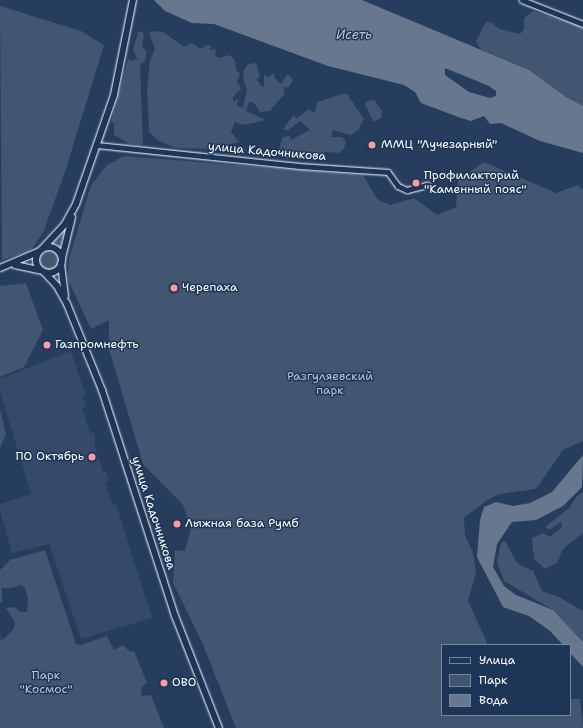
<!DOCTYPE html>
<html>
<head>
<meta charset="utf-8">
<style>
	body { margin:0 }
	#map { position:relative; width:583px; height:728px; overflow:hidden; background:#263d5e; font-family:"Shantell Sans",sans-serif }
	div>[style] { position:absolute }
	.built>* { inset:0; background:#344a68 }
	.green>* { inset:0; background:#425672 }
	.round { border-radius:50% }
	.water>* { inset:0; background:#67788e }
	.roads { filter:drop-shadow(0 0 1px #fff) drop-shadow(0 0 1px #fff) }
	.minor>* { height:4.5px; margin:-2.25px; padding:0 2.25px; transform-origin:2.25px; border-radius:2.25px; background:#1d3557 }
	.major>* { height:6px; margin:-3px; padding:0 3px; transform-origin:3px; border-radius:3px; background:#1d3557 }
	.major>.ring { margin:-3px; padding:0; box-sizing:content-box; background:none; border:6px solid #1d3557; border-radius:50% }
	.dots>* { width:11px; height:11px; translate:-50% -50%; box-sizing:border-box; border:2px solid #1d3557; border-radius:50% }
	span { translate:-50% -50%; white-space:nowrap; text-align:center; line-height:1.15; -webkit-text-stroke:3px #1d3557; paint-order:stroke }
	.poi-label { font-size:12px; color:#fff }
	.left { translate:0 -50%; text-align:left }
	.right { translate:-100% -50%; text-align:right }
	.street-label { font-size:12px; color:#fff }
	.park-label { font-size:12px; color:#bdc4ce }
	.water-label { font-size:13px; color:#bbc2cc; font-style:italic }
	.legend { position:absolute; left:441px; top:644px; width:130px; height:72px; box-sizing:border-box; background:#1d3557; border:1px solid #77869a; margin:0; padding:5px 7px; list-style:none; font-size:12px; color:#fff }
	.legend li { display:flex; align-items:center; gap:8px; height:20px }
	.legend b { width:20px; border:1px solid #77869a }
</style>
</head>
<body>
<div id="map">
	<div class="built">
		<i style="clip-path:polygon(71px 351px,86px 396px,83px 397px,86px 407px,82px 408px,90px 433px,94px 433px,96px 442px,94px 443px,103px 472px,106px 471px,109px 481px,105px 482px,112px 504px,116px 504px,152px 618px,81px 639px,49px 544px,12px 553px,0 511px,0 504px,31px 494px,0 391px,0 379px)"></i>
	</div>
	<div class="green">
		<i style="clip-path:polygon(0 6px,81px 31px,104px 45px,65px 172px,43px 233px,30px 251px,2px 260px)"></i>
		<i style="clip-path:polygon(533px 11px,583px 27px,583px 106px,566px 97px,529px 70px,480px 49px,476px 41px,486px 22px,492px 23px,499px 29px,520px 34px,524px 29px,524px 18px)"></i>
		<i style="clip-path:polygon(141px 31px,144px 34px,142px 47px,146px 50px,146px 59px,140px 66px,143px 144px,140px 145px,130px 144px,114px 135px,114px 123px,111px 122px,128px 59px,131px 61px,137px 59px,133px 50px,138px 32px)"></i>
		<i style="clip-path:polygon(151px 31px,163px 32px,184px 47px,192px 43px,201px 49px,207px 45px,211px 46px,209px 50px,216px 49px,215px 56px,220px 58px,228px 55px,232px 57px,235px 61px,236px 69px,240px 74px,237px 82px,241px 89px,233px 97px,233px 102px,238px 99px,237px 105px,243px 108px,247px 90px,243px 79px,244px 70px,248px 64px,256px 63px,260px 76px,257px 80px,262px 87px,264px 86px,264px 74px,268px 78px,274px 73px,275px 78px,281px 84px,288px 74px,293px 80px,289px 87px,284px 87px,284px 94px,270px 111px,260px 112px,254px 103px,249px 102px,246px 111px,264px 119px,263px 121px,242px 125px,235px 122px,231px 132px,239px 142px,213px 149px,176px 148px,159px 141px,149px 132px,147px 88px,150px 61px,155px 49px,149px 33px)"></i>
		<i style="clip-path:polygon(342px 94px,347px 94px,364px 119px,359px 129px,351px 135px,333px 130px,331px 137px,342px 137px,346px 142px,343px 150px,339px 153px,325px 152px,323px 157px,312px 158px,303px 152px,297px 157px,287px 159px,280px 157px,279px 149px,283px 137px,290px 136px,291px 140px,310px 130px,300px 121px,288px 130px,283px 129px,294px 115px,297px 119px,308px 109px,315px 113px,317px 102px)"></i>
		<i style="clip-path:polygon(374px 100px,382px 111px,381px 118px,374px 122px,365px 105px,367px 101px)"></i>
		<i style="clip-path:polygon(124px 156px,363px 175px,377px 199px,390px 205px,414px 198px,437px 215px,456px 207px,458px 180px,484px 162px,556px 193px,578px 185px,583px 190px,583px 441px,563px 450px,536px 489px,499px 494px,486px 501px,464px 518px,465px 535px,473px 553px,476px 573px,468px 601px,488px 645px,442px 645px,442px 715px,570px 715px,570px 699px,580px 699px,583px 728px,236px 728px,202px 642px,173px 583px,175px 550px,185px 551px,191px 528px,183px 505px,143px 464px,109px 349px,109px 320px,91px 329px,68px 280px,69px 259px,91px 185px,107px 165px)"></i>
		<i style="clip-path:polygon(66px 228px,60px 250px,51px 244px)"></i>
		<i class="round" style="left:39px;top:251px;width:20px;height:20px"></i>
		<i style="clip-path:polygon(26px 283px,43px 330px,24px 367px,0 377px,0 286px)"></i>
		<i style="clip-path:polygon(0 409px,6px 434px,0 448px)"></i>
		<i style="clip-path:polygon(583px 492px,583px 533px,563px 549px,557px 563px,545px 569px,534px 559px,532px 538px,543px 533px,550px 537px,562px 527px,561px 522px,549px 530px,545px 527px,569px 508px,577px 496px)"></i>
		<i style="clip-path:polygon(505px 541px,517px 563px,533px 571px,542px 591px,559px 597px,583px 611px,583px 642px,553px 610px,504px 581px,497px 562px,501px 543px)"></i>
		<i style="clip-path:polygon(45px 550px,76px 644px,80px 645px,107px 636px,114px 650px,123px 645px,130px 652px,134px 651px,147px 683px,141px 688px,142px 696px,151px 695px,164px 728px,0 728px,0 633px,1px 641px,13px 630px,15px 623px,6px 608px,15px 607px,20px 612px,27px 612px,28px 599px,25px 588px,20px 585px,12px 588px,2px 588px,2px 603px,0 602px,0 570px,10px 560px)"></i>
	</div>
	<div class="water">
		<i style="clip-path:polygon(evenodd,154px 0,362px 0,529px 70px,566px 97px,583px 106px,583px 153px,540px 141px,501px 123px,490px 124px,484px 116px,471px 121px,461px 118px,421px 103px,415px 92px,404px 85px,328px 66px,214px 24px,192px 23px,165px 11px,154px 0,445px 68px,489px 86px,496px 91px,496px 96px,490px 98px,469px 92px,445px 75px,445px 68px)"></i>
		<i style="clip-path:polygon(583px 455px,582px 487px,563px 506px,536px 520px,512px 522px,497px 544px,493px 567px,504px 586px,516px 595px,553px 610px,583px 642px,583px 667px,570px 653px,570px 645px,563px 645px,550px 631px,529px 616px,503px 607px,477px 557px,480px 520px,484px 507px,496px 502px,513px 506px,530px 503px,552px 492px)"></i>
	</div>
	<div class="roads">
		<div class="minor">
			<i style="left:522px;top:0;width:66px;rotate:21.5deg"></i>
			<i style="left:97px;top:145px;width:203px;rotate:5.9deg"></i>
			<i style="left:299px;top:166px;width:89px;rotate:3.9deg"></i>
			<i style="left:388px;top:172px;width:17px;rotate:54deg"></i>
			<i style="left:398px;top:186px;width:10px;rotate:24deg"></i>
			<i style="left:407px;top:190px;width:21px;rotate:-14deg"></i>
		</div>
		<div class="major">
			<i class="ring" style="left:36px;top:247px;width:20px;height:20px"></i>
			<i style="left:42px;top:249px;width:34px;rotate:-47deg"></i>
			<i style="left:65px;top:224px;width:23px;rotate:-61deg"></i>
			<i style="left:76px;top:204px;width:115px;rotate:-70.8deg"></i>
			<i style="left:114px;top:95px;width:97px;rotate:-78.7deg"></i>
			<i style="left:62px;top:258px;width:42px;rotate:-76.3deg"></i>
			<i style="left:61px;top:264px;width:32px;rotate:83deg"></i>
			<i style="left:15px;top:265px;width:25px;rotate:12deg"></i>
			<i style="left:0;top:268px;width:41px;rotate:-22.8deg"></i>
			<i style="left:44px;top:272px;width:19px;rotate:47deg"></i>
			<i style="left:57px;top:286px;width:21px;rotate:61deg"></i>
			<i style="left:67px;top:304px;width:93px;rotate:67.9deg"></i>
			<i style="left:102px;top:390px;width:237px;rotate:72.1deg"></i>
			<i style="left:175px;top:616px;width:120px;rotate:68.6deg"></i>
		</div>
	</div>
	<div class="dots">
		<i style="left:372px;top:145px;background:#ff9aa2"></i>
		<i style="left:416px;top:183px;background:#ff9aa2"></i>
		<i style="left:174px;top:288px;background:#ff9aa2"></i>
		<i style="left:47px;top:345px;background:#ff9aa2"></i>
		<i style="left:92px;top:457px;background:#ff9aa2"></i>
		<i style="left:177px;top:524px;background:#ff9aa2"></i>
		<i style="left:164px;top:683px;background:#ff9aa2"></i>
	</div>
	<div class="poi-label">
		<span class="left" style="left:381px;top:145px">ММЦ "Лучезарный"</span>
		<span class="left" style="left:424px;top:183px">Профилакторий<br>"Каменный пояс"</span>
		<span class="left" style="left:182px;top:288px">Черепаха</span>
		<span class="left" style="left:55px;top:345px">Газпромнефть</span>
		<span class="right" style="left:84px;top:457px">ПО Октябрь</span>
		<span class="left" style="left:185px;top:524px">Лыжная база Румб</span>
		<span class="left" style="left:172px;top:683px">ОВО</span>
	</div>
	<div class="street-label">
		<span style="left:267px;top:152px;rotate:5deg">улица Кадочникова</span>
		<span style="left:153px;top:513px;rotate:72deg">улица Кадочникова</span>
	</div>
	<div class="park-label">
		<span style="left:330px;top:384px">Разгуляевский<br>парк</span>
		<span style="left:46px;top:683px">Парк<br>"Космос"</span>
	</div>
	<div class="water-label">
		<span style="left:354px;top:35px">Исеть</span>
	</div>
	<ul class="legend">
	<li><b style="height:5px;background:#1d3557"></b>Улица</li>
	<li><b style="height:11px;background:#425672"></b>Парк</li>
	<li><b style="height:11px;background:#67788e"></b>Вода</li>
	</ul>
</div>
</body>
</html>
